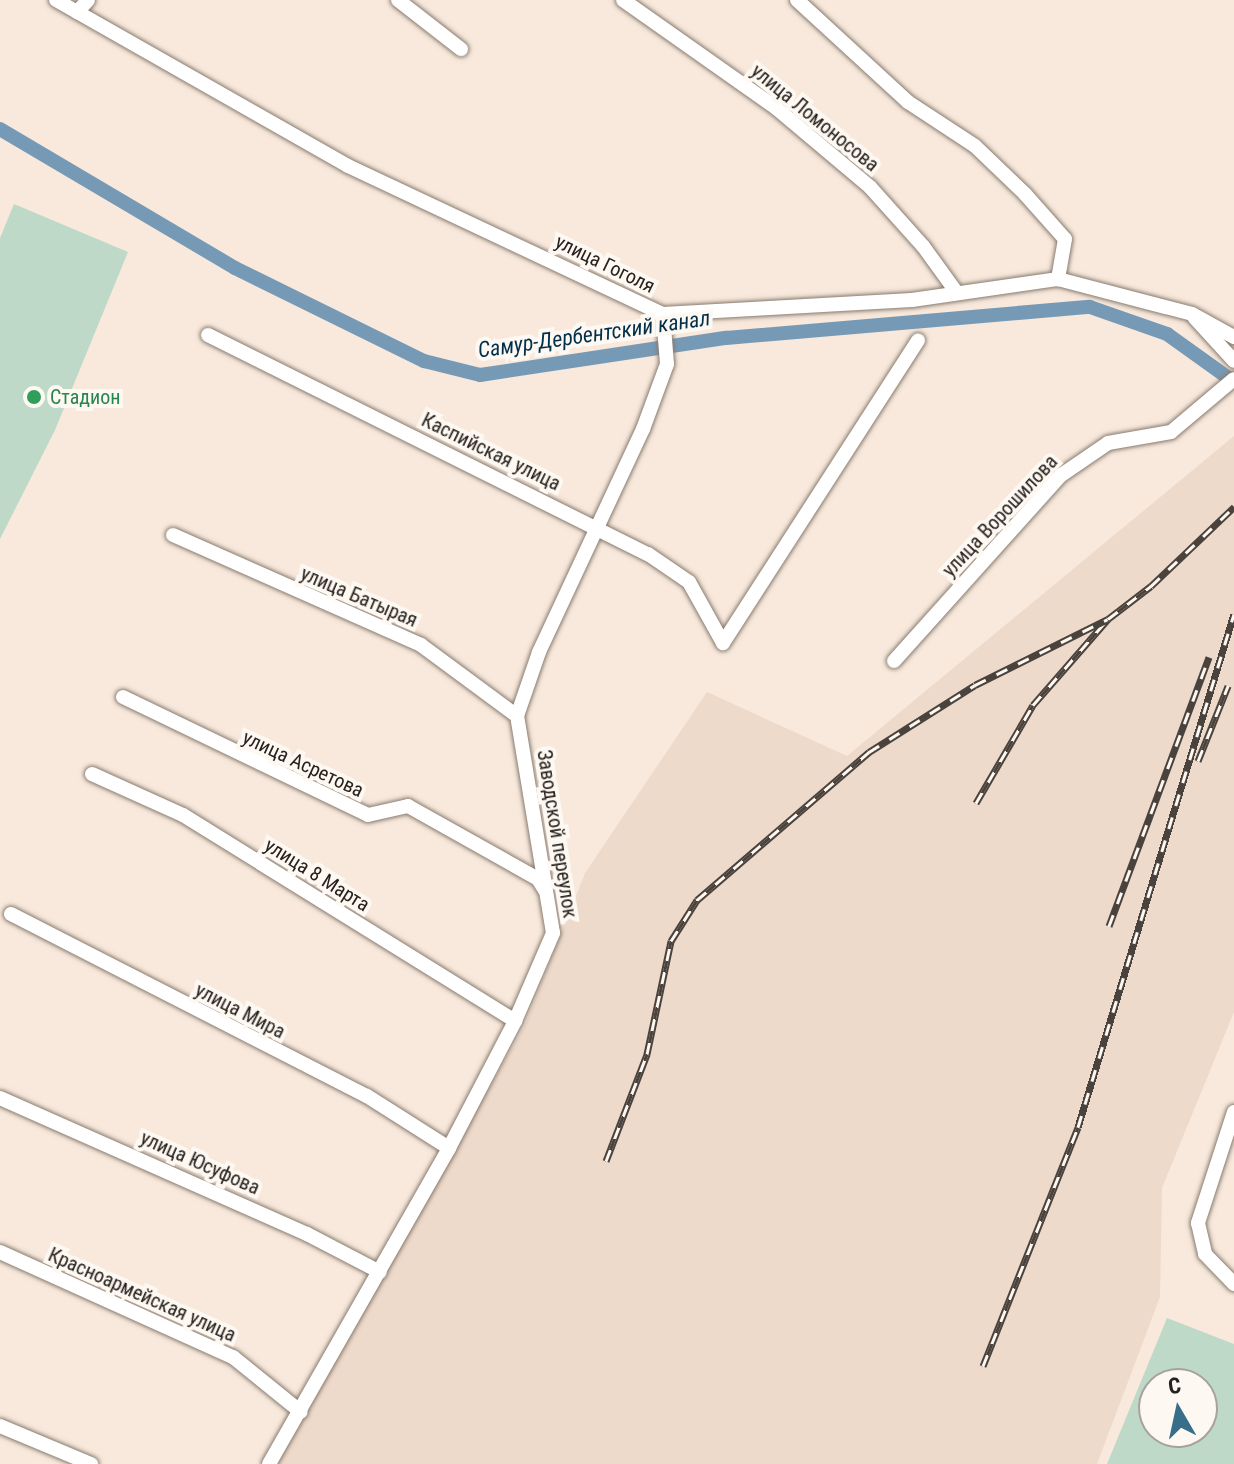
<!DOCTYPE html>
<html>
<head>
<meta charset="utf-8">
<style>
	body { margin:0 }
	#map { position:relative; width:1234px; height:1464px; overflow:hidden; background:#f8e9dc; font-family:"Roboto Condensed",sans-serif }
	div>[style] { position:absolute }
	.industrial>* { inset:0; background:#eedacb }
	.green>* { inset:0; background:#bed9c7 }
	.canal>* { height:14px; margin:-7px; padding:0 7px; transform-origin:7px; border-radius:7px; background:#769ab6 }
	.roads { filter:drop-shadow(0 0 2px #887b6f) drop-shadow(0 0 2px #887b6f) }
	.minor>* { height:14px; margin:-7px; padding:0 7px; transform-origin:7px; border-radius:7px; background:#fff }
	.rail>* { height:7px; margin-top:-3.5px; transform-origin:0; background:repeating-linear-gradient(90deg,#fef8f2 0 12px,#4a433d 0 24px); box-sizing:border-box; border-block:2px solid #4a433d }
	.dots>* { width:22px; height:22px; translate:-50% -50%; box-sizing:border-box; border:4px solid #fef8f2; border-radius:50% }
	span { translate:-50% -50%; white-space:nowrap; text-align:center; line-height:1.15; -webkit-text-stroke:8px #fef8f2; paint-order:stroke }
	.street-label { font-size:20px; color:#26211c }
	.leisure-label { font-size:20px; color:#27864d }
	.left { translate:0 -50%; text-align:left }
	.water-label { font-size:22px; color:#002f4b; font-style:italic }
	.north { position:absolute; left:1138px; top:1368px; width:80px; height:80px; box-sizing:border-box; background:#fef8f2; border:2px solid #a8a29c; border-radius:50%; rotate:351deg; font-size:22px; font-weight:700; line-height:32px; text-align:center; color:#26211c }
	.north::after { content:''; display:block; margin:auto; width:28px; height:36px; background:#386e89; clip-path:polygon(50% 0,100% 100%,50% 72%,0 100%) }
</style>
</head>
<body>
<div id="map">
	<div class="industrial">
		<i style="clip-path:polygon(1234px 436px,1234px 1012px,1162px 1188px,1160px 1297px,1097px 1464px,276px 1464px,525px 1025px,585px 873px,707px 692px,847px 756px)"></i>
	</div>
	<div class="green">
		<i style="clip-path:polygon(14px 204px,128px 252px,55px 430px,0 539px,0 238px)"></i>
		<i style="clip-path:polygon(evenodd,1167px 1318px,1234px 1344px,1234px 1464px,1107px 1464px,1167px 1318px,1202px 1384px,1202px 1432px,1154px 1432px,1154px 1384px,1202px 1384px)"></i>
	</div>
	<div class="canal">
		<i style="left:0;top:129px;width:273px;rotate:30.6deg"></i>
		<i style="left:235px;top:268px;width:211px;rotate:26.2deg"></i>
		<i style="left:424px;top:361px;width:58px;rotate:14deg"></i>
		<i style="left:480px;top:375px;width:249px;rotate:-8.6deg"></i>
		<i style="left:726px;top:338px;width:365px;rotate:-4.9deg"></i>
		<i style="left:1090px;top:307px;width:82px;rotate:19.3deg"></i>
		<i style="left:1167px;top:334px;width:82px;rotate:35.6deg"></i>
	</div>
	<div class="roads">
		<div class="minor">
			<i style="left:56px;top:0;width:336px;rotate:29.6deg"></i>
			<i style="left:348px;top:166px;width:348px;rotate:25.2deg"></i>
			<i style="left:663px;top:314px;width:249px;rotate:-3.2deg"></i>
			<i style="left:912px;top:300px;width:148px;rotate:-8.2deg"></i>
			<i style="left:1058px;top:279px;width:138px;rotate:14.6deg"></i>
			<i style="left:1192px;top:314px;width:48px;rotate:28.7deg"></i>
			<i style="left:398px;top:0;width:80px;rotate:37.9deg"></i>
			<i style="left:623px;top:0;width:187px;rotate:35.2deg"></i>
			<i style="left:776px;top:108px;width:123px;rotate:40deg"></i>
			<i style="left:870px;top:187px;width:79px;rotate:48.1deg"></i>
			<i style="left:923px;top:246px;width:58px;rotate:54.1deg"></i>
			<i style="left:797px;top:0;width:151px;rotate:42.6deg"></i>
			<i style="left:908px;top:102px;width:80px;rotate:33.3deg"></i>
			<i style="left:975px;top:146px;width:69px;rotate:43.8deg"></i>
			<i style="left:1025px;top:194px;width:60px;rotate:48.4deg"></i>
			<i style="left:1065px;top:239px;width:41px;rotate:99.9deg"></i>
			<i style="left:77px;top:12px;width:16px;rotate:-47deg"></i>
			<i style="left:1194px;top:317px;width:59px;rotate:47.7deg"></i>
			<i style="left:208px;top:335px;width:491px;rotate:26.5deg"></i>
			<i style="left:648px;top:554px;width:50px;rotate:34.3deg"></i>
			<i style="left:689px;top:582px;width:70px;rotate:60.9deg"></i>
			<i style="left:723px;top:643px;width:360px;rotate:-57.2deg"></i>
			<i style="left:173px;top:535px;width:271px;rotate:23.9deg"></i>
			<i style="left:421px;top:645px;width:119px;rotate:36.5deg"></i>
			<i style="left:894px;top:661px;width:249px;rotate:-48.1deg"></i>
			<i style="left:1060px;top:476px;width:58px;rotate:-34.5deg"></i>
			<i style="left:1108px;top:443px;width:64px;rotate:-9.9deg"></i>
			<i style="left:1171px;top:432px;width:82px;rotate:-40.1deg"></i>
			<i style="left:123px;top:697px;width:272px;rotate:25.7deg"></i>
			<i style="left:368px;top:815px;width:41px;rotate:-12.7deg"></i>
			<i style="left:408px;top:806px;width:149px;rotate:29.3deg"></i>
			<i style="left:538px;top:879px;width:13px;rotate:58deg"></i>
			<i style="left:92px;top:774px;width:100px;rotate:24.3deg"></i>
			<i style="left:183px;top:815px;width:391px;rotate:31.8deg"></i>
			<i style="left:11px;top:914px;width:400px;rotate:27.1deg"></i>
			<i style="left:367px;top:1096px;width:97px;rotate:32.4deg"></i>
			<i style="left:0;top:1098px;width:336px;rotate:23.9deg"></i>
			<i style="left:307px;top:1234px;width:82px;rotate:27.5deg"></i>
			<i style="left:1234px;top:1112px;width:117px;rotate:108deg"></i>
			<i style="left:1198px;top:1223px;width:32px;rotate:77deg"></i>
			<i style="left:1205px;top:1254px;width:42px;rotate:46deg"></i>
			<i style="left:0;top:1252px;width:256px;rotate:24.3deg"></i>
			<i style="left:233px;top:1357px;width:87px;rotate:39deg"></i>
			<i style="left:0;top:1426px;width:99px;rotate:22.7deg"></i>
			<i style="left:269px;top:1464px;width:364px;rotate:-60.3deg"></i>
			<i style="left:449px;top:1148px;width:143px;rotate:-62.5deg"></i>
			<i style="left:515px;top:1021px;width:96px;rotate:-66.6deg"></i>
			<i style="left:553px;top:933px;width:220px;rotate:-99.4deg"></i>
			<i style="left:517px;top:716px;width:68px;rotate:-71deg"></i>
			<i style="left:539px;top:652px;width:246px;rotate:-65deg"></i>
			<i style="left:643px;top:429px;width:69px;rotate:-69.7deg"></i>
			<i style="left:667px;top:364px;width:50px;rotate:-94.6deg"></i>
		</div>
	</div>
	<div class="rail">
		<i style="left:1198px;top:761px;width:81px;rotate:-68.2deg"></i>
		<i style="left:976px;top:803px;width:113px;rotate:-59.8deg"></i>
		<i style="left:1033px;top:705px;width:114px;rotate:-48.9deg"></i>
		<i style="left:1108px;top:619px;width:54px;rotate:-37.5deg"></i>
		<i style="left:1151px;top:586px;width:115px;rotate:-43.6deg"></i>
		<i style="left:1109px;top:926px;width:287px;rotate:-69.6deg"></i>
		<i style="left:606px;top:1161px;width:115px;rotate:-69deg"></i>
		<i style="left:647px;top:1054px;width:116px;rotate:-78deg"></i>
		<i style="left:671px;top:941px;width:49px;rotate:-57.6deg"></i>
		<i style="left:697px;top:900px;width:227px;rotate:-40.7deg"></i>
		<i style="left:869px;top:752px;width:125px;rotate:-32.3deg"></i>
		<i style="left:975px;top:685px;width:148px;rotate:-26.4deg"></i>
		<i style="left:983px;top:1366px;width:257px;rotate:-68.3deg"></i>
		<i style="left:1078px;top:1127px;width:536px;rotate:-73.09deg"></i>
	</div>
	<div class="dots">
		<i style="left:34px;top:397px;background:#2e9e5b"></i>
	</div>
	<div class="street-label">
		<span style="left:815px;top:118px;rotate:39deg">улица Ломоносова</span>
		<span style="left:605px;top:264px;rotate:26deg">улица Гоголя</span>
		<span style="left:491px;top:452px;rotate:26deg">Каспийская улица</span>
		<span style="left:1000px;top:516px;rotate:-47deg">улица Ворошилова</span>
		<span style="left:359px;top:597px;rotate:23deg">улица Батырая</span>
		<span style="left:303px;top:764px;rotate:25deg">улица Асретова</span>
		<span style="left:557px;top:834px;rotate:81deg">Заводской переулок</span>
		<span style="left:317px;top:875px;rotate:32deg">улица 8 Марта</span>
		<span style="left:240px;top:1011px;rotate:27deg">улица Мира</span>
		<span style="left:200px;top:1163px;rotate:24deg">улица Юсуфова</span>
		<span style="left:142px;top:1295px;rotate:24deg">Красноармейская улица</span>
	</div>
	<div class="leisure-label">
		<span class="left" style="left:50px;top:397px">Стадион</span>
	</div>
	<div class="water-label">
		<span style="left:594px;top:334px;rotate:-8deg">Самур-Дербентский канал</span>
	</div>
	<div class="north">С</div>
</div>
</body>
</html>
